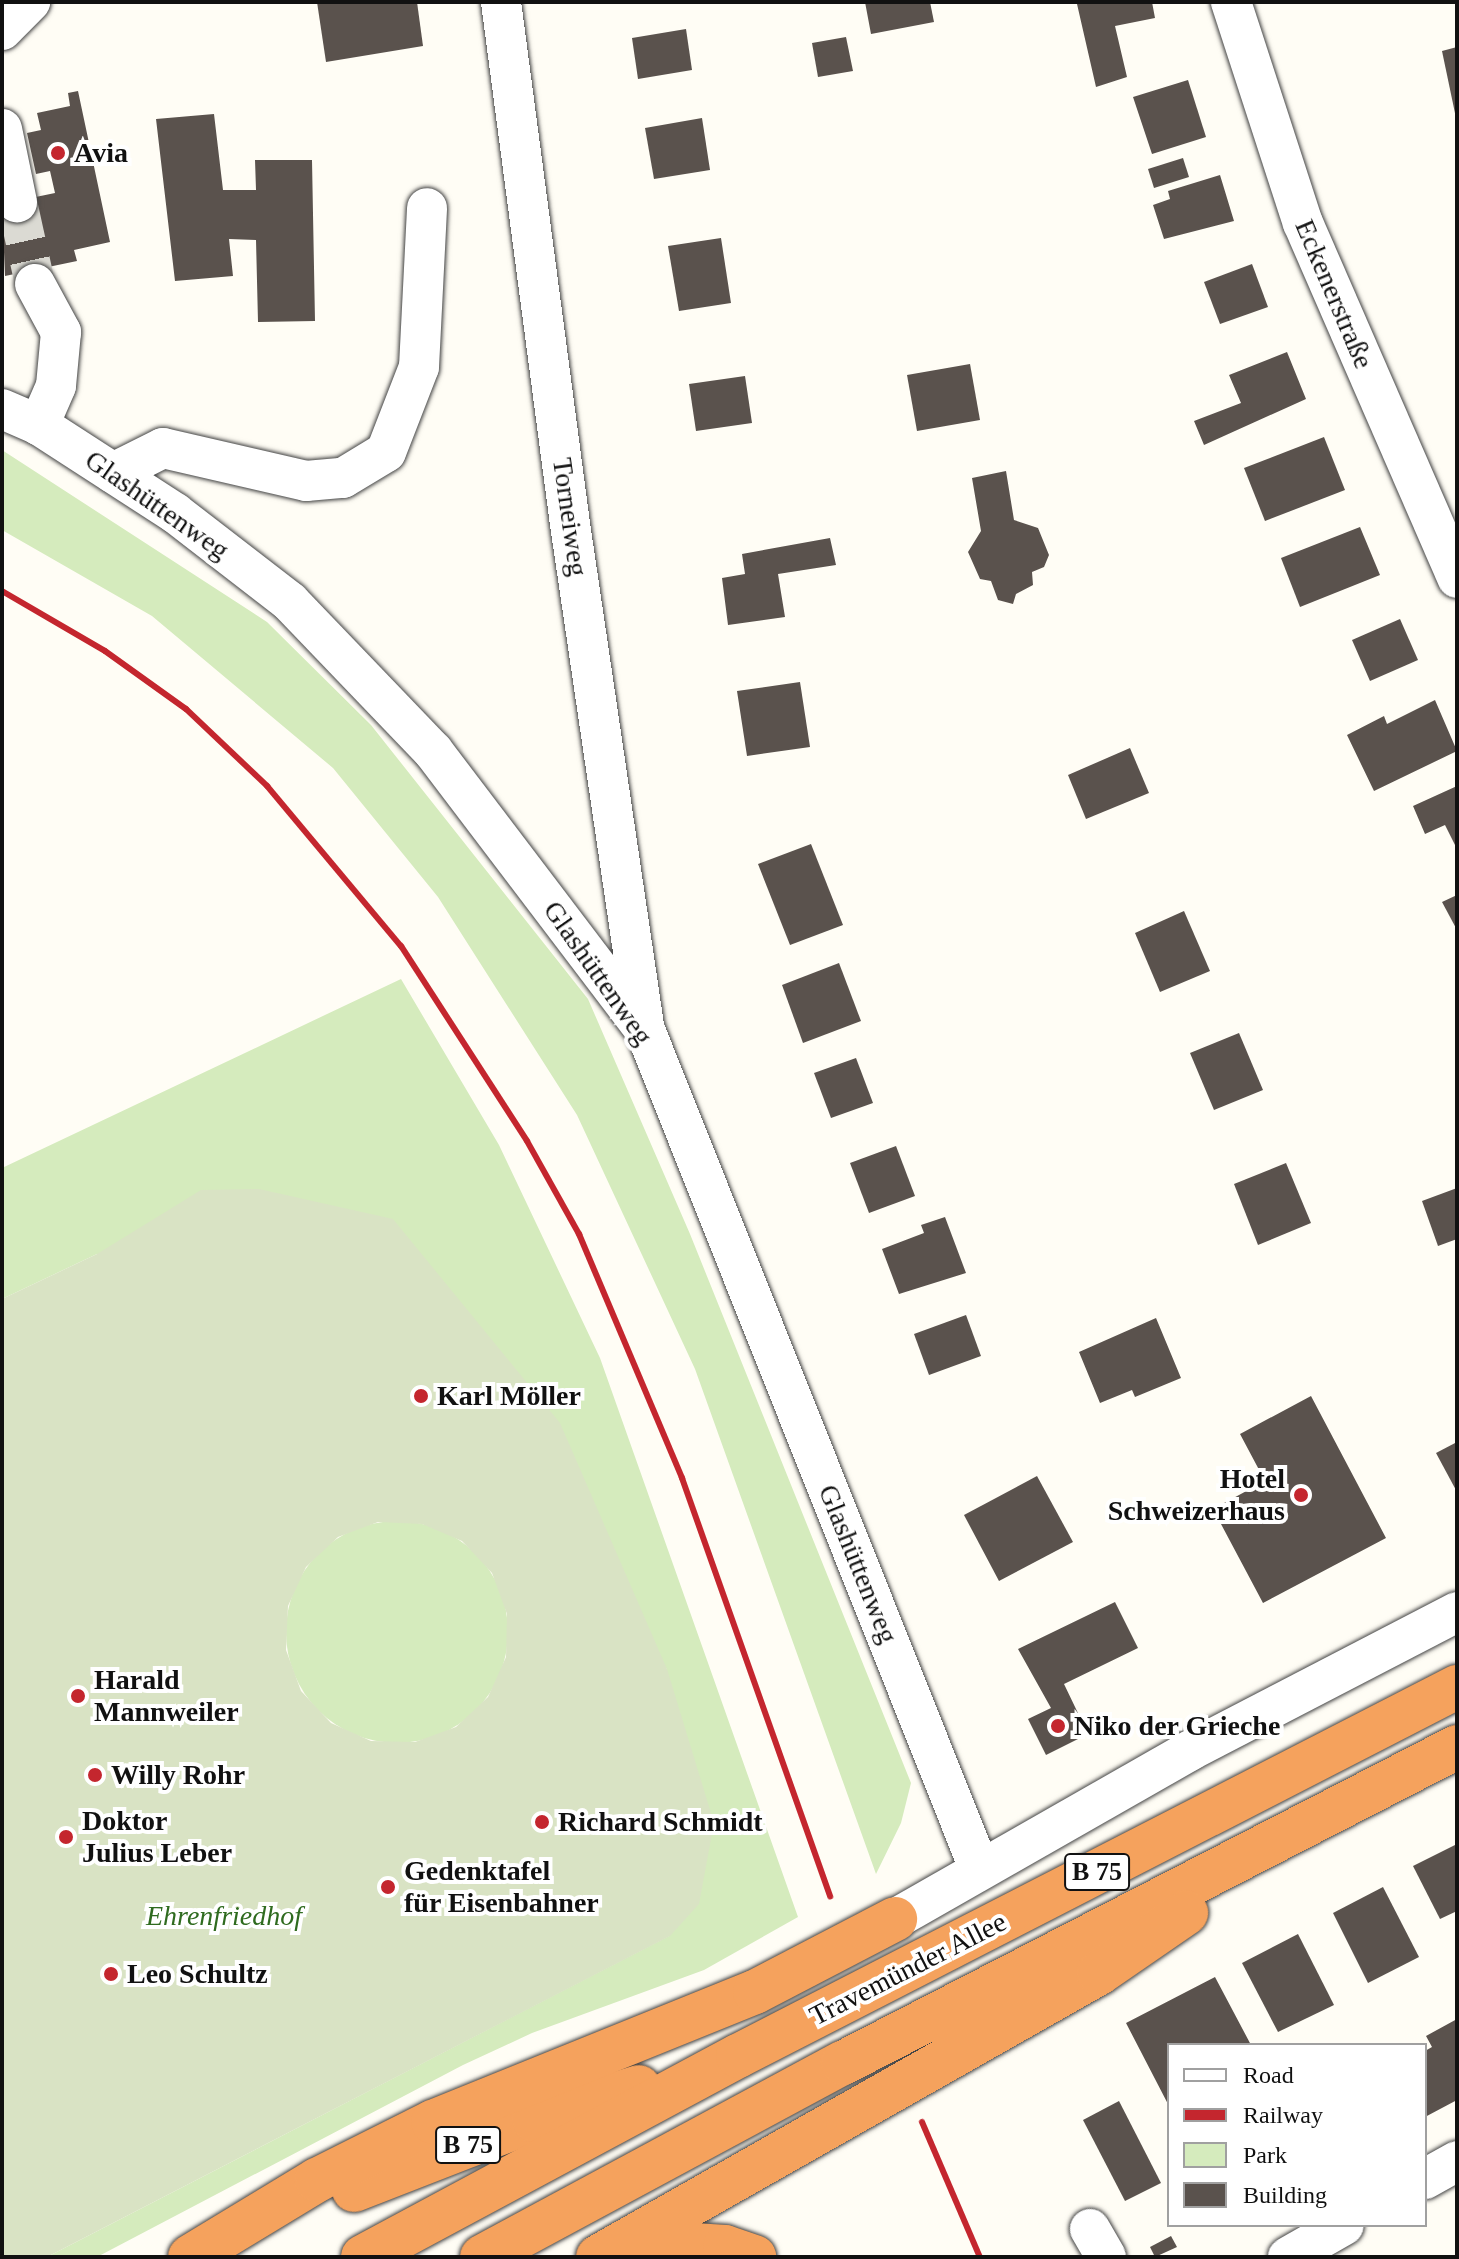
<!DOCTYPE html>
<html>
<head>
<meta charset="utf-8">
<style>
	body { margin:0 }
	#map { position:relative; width:1459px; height:2259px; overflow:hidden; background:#fffdf5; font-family:"Times New Roman",serif }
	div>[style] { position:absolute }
	.green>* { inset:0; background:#d5ebbd }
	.round { border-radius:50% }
	.cemetery>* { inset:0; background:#d9e3c4 }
	.building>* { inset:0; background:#5a524d }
	.minor-tunnel>* { height:40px; margin-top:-20px; transform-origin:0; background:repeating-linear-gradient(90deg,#dbdad3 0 40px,transparent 0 60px) }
	.roads { filter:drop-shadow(0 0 2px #444) drop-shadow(0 0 2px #444) }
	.minor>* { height:40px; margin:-20px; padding:0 20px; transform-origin:20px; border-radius:20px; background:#fff }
	.highway>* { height:44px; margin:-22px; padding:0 22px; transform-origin:22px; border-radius:22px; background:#f5a25d }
	.rail>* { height:6px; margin:-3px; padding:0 3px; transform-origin:3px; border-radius:3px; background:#c4262e }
	.dots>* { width:22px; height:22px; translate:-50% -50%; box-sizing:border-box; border:4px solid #fff; border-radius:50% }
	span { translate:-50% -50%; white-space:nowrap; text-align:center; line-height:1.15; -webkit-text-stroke:8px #fff; paint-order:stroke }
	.shield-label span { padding:2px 6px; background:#fff; border:2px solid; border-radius:6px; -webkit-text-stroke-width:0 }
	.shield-label { font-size:26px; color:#111; font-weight:700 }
	.poi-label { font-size:28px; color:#111; font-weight:700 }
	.left { translate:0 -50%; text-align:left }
	.right { translate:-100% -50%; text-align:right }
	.street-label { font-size:28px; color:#111 }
	.park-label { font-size:28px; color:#2f6b1f; font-style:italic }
	.frame { position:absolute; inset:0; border:4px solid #111; pointer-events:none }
	.legend { position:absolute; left:1167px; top:2043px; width:260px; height:184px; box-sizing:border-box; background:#fff; border:2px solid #a0a0a0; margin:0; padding:10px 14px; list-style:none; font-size:24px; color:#111 }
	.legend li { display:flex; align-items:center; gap:16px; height:40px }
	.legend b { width:40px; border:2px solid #a0a0a0 }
</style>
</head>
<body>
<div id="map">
	<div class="green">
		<i style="clip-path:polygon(2px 450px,267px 622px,371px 725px,588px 999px,690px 1234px,911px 1783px,901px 1823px,876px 1874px,695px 1369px,577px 1115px,438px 897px,333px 768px,152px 616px,2px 530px)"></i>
		<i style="clip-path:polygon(401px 979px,499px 1145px,600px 1358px,798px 1917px,704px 1970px,532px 2033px,463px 2065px,97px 2257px,47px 2257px,669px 1936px,667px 1669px,97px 1254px,2px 1299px,2px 1168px)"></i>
		<i class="round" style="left:286px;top:1521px;width:222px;height:222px"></i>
	</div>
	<div class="cemetery">
		<i style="clip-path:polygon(evenodd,259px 1189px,393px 1219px,560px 1423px,667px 1669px,714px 1823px,699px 1904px,670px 1936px,47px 2257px,2px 2257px,2px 1299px,97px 1254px,201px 1190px,259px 1189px,378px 1522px,422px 1524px,462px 1541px,492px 1573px,507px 1614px,506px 1657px,488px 1697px,456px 1727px,415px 1742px,371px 1741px,331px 1723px,301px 1691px,286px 1650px,288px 1606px,306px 1567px,338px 1537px,378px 1522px)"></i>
	</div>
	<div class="building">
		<i style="clip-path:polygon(317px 2px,417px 2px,423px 46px,326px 62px)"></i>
		<i style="clip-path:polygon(865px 2px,930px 2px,934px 22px,871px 34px)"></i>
		<i style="clip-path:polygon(1152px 2px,1155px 18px,1115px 26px,1127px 77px,1096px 87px,1077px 4px)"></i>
		<i style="clip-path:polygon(686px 29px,692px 70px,638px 79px,632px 38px)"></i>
		<i style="clip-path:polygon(846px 37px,853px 71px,818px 77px,812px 43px)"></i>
		<i style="clip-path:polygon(1457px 47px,1457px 118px,1456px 118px,1442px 51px)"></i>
		<i style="clip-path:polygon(1188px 80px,1206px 137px,1152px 154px,1133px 97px)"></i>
		<i style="clip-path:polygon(78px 91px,110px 242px,74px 250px,77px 261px,5px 276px,2px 204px,55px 193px,50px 171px,36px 174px,27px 133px,41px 130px,37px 113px,70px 106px,68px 93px)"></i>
		<i style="clip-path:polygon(214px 114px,223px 190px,256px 190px,255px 160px,312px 160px,315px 321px,258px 322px,256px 240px,229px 239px,233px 276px,175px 281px,156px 119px)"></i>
		<i style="clip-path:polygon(702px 118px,710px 170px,654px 179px,645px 128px)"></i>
		<i style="clip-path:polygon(1183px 158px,1189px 177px,1154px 188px,1148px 169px)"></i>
		<i style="clip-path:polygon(1220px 175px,1234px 221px,1164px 239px,1153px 205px,1170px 199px,1168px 191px)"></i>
		<i style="clip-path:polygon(721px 238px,731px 303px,679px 311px,668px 246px)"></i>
		<i style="clip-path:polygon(1252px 264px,1268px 307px,1220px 324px,1204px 282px)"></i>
		<i style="clip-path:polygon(1287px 352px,1306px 399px,1204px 445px,1194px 421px,1241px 403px,1229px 375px)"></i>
		<i style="clip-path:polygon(970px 364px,980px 420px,917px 431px,907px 375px)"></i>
		<i style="clip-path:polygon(745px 376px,752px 423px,696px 431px,689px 384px)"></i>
		<i style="clip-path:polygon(1324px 437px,1345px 490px,1265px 521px,1244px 468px)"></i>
		<i style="clip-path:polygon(1006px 471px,1014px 520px,1038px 528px,1049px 555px,1044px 567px,1032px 572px,1033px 585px,1016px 594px,1013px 604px,998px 600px,991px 581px,980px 579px,968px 552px,981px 531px,972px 478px)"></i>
		<i style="clip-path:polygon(1360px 527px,1380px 575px,1300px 607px,1281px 558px)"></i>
		<i style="clip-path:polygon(830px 538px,836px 565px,778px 574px,785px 617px,728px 625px,722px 578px,745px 574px,742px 554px)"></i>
		<i style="clip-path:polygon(1400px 619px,1418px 660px,1370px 681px,1352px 640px)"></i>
		<i style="clip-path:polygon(800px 682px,810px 747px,747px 756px,737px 691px)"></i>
		<i style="clip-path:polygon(1435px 700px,1457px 751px,1374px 791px,1347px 735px,1384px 716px,1387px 724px)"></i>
		<i style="clip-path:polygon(1130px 748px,1149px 793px,1086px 819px,1068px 775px)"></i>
		<i style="clip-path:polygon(1457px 786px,1457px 844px,1455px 845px,1445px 825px,1425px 834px,1413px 806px)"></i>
		<i style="clip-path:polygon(811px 844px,843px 925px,790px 945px,758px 864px)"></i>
		<i style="clip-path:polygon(1457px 895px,1457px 930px,1442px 902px)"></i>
		<i style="clip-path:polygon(1184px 911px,1210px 971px,1160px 992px,1135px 933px)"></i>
		<i style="clip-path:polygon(839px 963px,861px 1021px,803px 1043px,782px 985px)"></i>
		<i style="clip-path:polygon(1239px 1033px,1263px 1090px,1214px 1110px,1190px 1053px)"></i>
		<i style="clip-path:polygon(856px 1058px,873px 1103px,831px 1118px,814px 1073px)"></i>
		<i style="clip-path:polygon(896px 1146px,915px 1196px,869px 1213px,850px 1163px)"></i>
		<i style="clip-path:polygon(1286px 1163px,1311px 1223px,1258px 1245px,1234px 1184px)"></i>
		<i style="clip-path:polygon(1457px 1188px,1457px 1239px,1438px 1246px,1422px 1201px)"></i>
		<i style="clip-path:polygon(945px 1217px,966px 1273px,899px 1294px,882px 1249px,924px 1233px,921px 1225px)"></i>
		<i style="clip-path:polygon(966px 1315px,981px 1356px,929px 1375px,914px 1334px)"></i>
		<i style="clip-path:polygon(1156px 1318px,1181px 1378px,1135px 1397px,1132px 1390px,1100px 1403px,1079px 1352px)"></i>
		<i style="clip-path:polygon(1311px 1396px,1386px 1538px,1263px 1603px,1213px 1509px,1265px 1481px,1240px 1434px)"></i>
		<i style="clip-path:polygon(1457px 1442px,1457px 1492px,1436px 1453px)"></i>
		<i style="clip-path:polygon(1037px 1476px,1073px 1542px,999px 1581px,964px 1515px)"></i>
		<i style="clip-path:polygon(1115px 1602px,1138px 1648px,1064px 1684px,1088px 1734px,1046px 1755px,1028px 1719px,1051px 1708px,1018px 1649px)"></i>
		<i style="clip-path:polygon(1457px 1844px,1457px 1911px,1440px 1919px,1413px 1866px)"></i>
		<i style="clip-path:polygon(1383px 1887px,1419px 1957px,1368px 1983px,1333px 1913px)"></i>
		<i style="clip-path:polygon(1298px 1934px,1334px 2005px,1278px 2032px,1242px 1963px)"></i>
		<i style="clip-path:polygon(1215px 1977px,1251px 2045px,1169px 2045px,1169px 2106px,1126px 2023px)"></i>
		<i style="clip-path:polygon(1457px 2019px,1457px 2100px,1425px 2117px,1425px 2051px,1432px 2047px,1426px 2036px)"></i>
		<i style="clip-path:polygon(1119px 2101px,1161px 2183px,1125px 2201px,1083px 2120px)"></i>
		<i style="clip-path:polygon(1171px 2236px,1177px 2247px,1155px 2257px,1150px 2247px)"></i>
	</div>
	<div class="minor-tunnel">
		<i style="left:17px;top:202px;width:84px;rotate:77.6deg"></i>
	</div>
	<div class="roads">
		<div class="minor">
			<i style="left:501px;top:2px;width:527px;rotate:82.47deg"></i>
			<i style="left:570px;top:524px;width:507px;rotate:81.61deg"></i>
			<i style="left:1231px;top:2px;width:232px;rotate:72deg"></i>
			<i style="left:1303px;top:223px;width:387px;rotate:66.5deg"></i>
			<i style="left:2px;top:30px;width:40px;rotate:-45deg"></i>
			<i style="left:2px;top:129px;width:75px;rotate:78.4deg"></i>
			<i style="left:35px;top:284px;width:55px;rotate:61.6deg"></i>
			<i style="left:61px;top:332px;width:54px;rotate:95.3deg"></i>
			<i style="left:56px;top:386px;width:43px;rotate:113.6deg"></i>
			<i style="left:2px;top:409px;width:40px;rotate:23.4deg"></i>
			<i style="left:39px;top:425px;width:162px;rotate:32.9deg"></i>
			<i style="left:175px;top:513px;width:145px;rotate:37.7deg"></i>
			<i style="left:290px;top:602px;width:207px;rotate:46.2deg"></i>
			<i style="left:433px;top:751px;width:350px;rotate:52.8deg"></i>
			<i style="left:645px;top:1030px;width:902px;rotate:68.27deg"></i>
			<i style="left:113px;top:473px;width:56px;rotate:-26.6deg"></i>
			<i style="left:163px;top:448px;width:147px;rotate:13deg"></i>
			<i style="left:306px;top:481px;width:37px;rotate:-5deg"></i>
			<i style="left:343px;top:478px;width:50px;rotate:-31.2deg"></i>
			<i style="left:386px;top:452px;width:91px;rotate:-68.8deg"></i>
			<i style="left:419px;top:367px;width:159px;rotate:-87.1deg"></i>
			<i style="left:895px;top:1919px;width:339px;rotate:-29.7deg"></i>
			<i style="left:1189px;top:1751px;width:302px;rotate:-27.4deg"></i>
			<i style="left:1425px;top:2179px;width:37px;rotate:-29deg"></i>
			<i style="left:1090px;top:2229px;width:32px;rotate:60deg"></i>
			<i style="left:1288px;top:2257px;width:64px;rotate:-29.7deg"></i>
		</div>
		<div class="highway">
			<i style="left:354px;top:2190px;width:193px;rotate:-21.3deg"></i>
			<i style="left:534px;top:2120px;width:110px;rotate:-17.4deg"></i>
			<i style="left:629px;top:2252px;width:50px;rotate:-9.3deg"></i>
			<i style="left:678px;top:2244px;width:47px;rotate:3.7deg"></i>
			<i style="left:725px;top:2247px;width:31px;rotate:19deg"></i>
			<i style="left:190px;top:2257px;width:149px;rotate:-31.2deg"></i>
			<i style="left:317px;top:2180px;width:130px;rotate:-26.6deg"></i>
			<i style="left:433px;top:2122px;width:347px;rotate:-22deg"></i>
			<i style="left:755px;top:1992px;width:158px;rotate:-27.5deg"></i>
			<i style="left:363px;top:2257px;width:425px;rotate:-28.2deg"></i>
			<i style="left:738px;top:2056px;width:808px;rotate:-27.17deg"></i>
			<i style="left:482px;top:2257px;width:410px;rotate:-28.3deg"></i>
			<i style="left:843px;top:2063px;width:691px;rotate:-27.23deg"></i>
			<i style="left:598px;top:2257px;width:576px;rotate:-29.55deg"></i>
			<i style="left:1099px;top:1973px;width:106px;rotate:-34.6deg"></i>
		</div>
	</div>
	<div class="rail">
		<i style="left:2px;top:591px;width:119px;rotate:30.2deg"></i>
		<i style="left:105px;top:651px;width:100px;rotate:35.6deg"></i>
		<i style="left:186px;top:709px;width:112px;rotate:43.5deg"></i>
		<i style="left:267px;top:786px;width:209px;rotate:50.1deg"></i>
		<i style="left:401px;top:946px;width:232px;rotate:57.1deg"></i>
		<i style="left:527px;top:1141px;width:107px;rotate:60.8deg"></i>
		<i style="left:579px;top:1234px;width:265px;rotate:67.1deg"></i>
		<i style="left:682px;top:1478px;width:444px;rotate:70.5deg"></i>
		<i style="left:922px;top:2122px;width:147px;rotate:66.8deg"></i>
	</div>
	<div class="dots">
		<i style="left:58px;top:153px;background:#c4262e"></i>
		<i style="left:421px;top:1396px;background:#c4262e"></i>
		<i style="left:1301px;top:1495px;background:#c4262e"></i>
		<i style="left:78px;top:1696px;background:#c4262e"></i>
		<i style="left:1058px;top:1726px;background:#c4262e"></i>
		<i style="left:95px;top:1775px;background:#c4262e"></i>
		<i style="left:542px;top:1822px;background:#c4262e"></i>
		<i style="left:66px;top:1837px;background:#c4262e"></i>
		<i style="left:388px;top:1887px;background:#c4262e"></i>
		<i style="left:111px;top:1974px;background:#c4262e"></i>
	</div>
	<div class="shield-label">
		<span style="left:1097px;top:1872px">B 75</span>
		<span style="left:468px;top:2145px">B 75</span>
	</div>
	<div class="poi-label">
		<span class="left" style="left:74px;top:153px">Avia</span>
		<span class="left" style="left:437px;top:1396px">Karl Möller</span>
		<span class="right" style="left:1285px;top:1495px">Hotel<br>Schweizerhaus</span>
		<span class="left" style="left:94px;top:1696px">Harald<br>Mannweiler</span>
		<span class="left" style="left:1074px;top:1726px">Niko der Grieche</span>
		<span class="left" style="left:111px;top:1775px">Willy Rohr</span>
		<span class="left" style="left:82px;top:1837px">Doktor<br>Julius Leber</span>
		<span class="left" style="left:558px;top:1822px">Richard Schmidt</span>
		<span class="left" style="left:404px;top:1887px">Gedenktafel<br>für Eisenbahner</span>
		<span class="left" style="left:127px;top:1974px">Leo Schultz</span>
	</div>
	<div class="street-label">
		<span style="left:1334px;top:294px;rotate:67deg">Eckenerstraße</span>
		<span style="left:157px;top:505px;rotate:35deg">Glashüttenweg</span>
		<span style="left:570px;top:517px;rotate:82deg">Torneiweg</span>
		<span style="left:598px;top:973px;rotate:55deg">Glashüttenweg</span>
		<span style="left:858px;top:1564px;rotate:68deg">Glashüttenweg</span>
		<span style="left:908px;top:1969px;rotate:-27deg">Travemünder Allee</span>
	</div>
	<div class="park-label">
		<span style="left:224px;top:1916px">Ehrenfriedhof</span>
	</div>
	<div class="frame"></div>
	<ul class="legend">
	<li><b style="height:10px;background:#fff"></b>Road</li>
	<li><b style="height:10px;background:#c4262e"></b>Railway</li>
	<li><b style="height:22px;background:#d5ebbd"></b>Park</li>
	<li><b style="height:22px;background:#5a524d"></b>Building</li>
	</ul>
</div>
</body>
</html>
